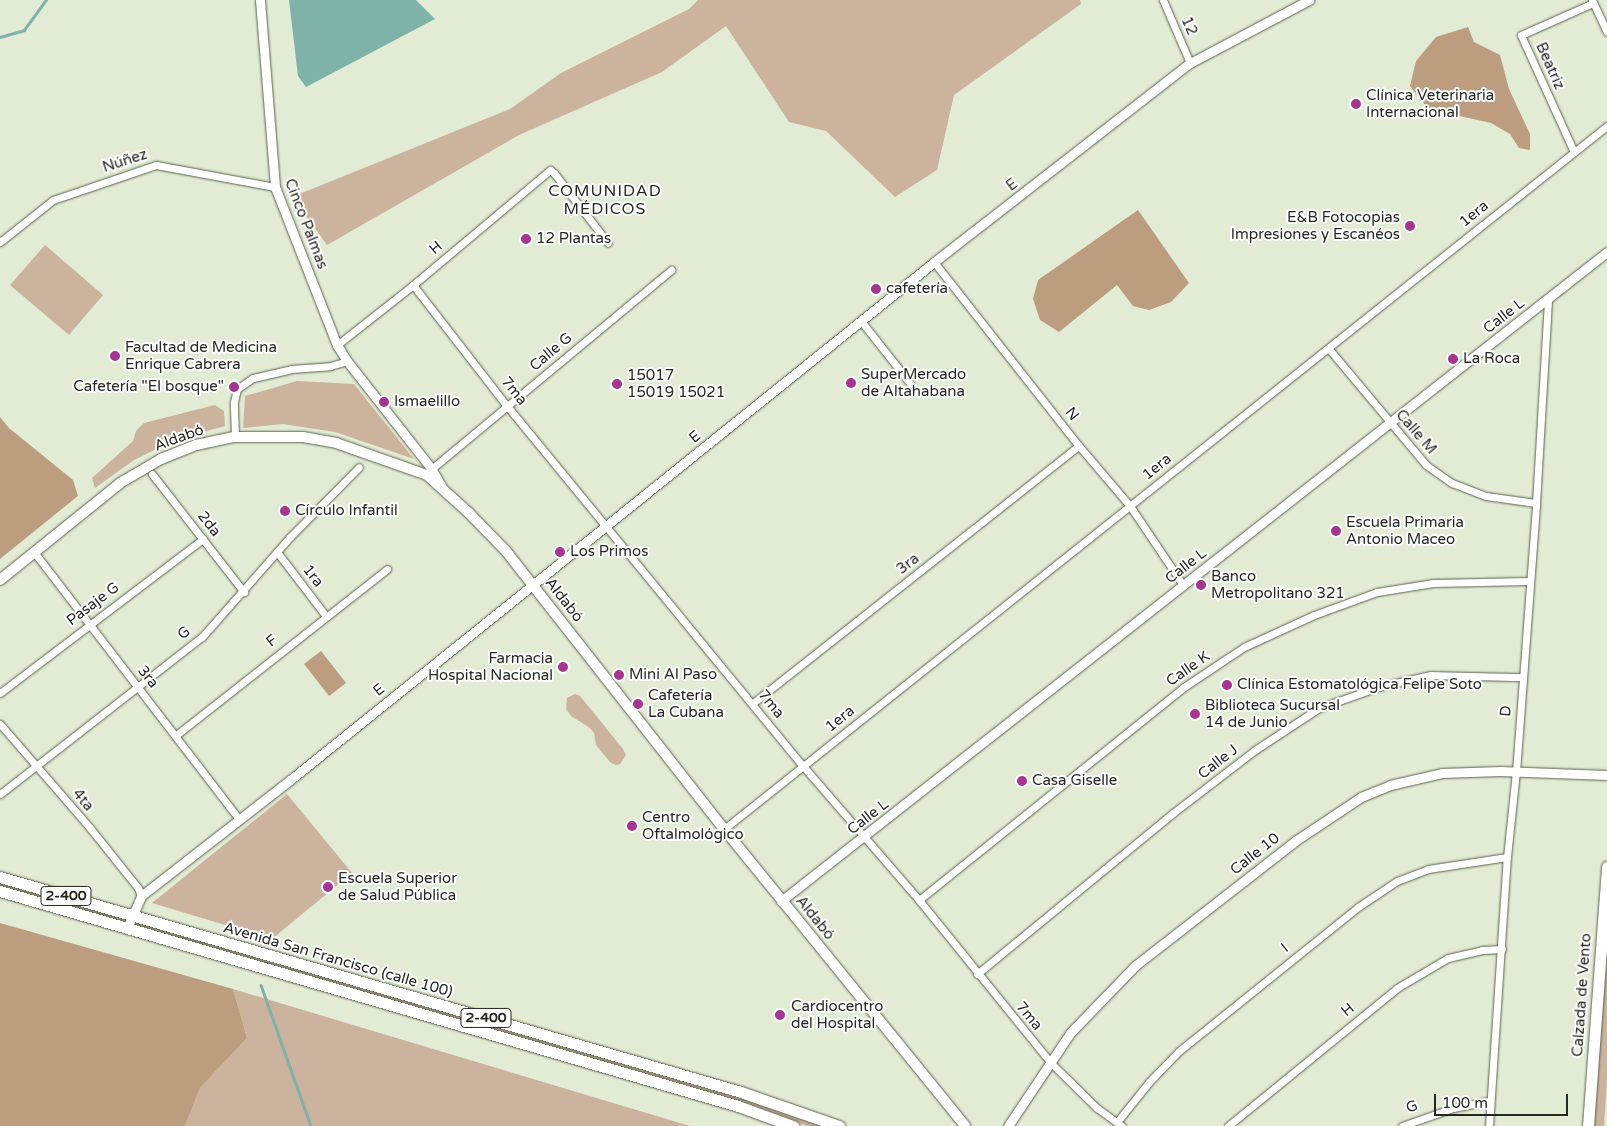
<!DOCTYPE html>
<html>
<head>
<meta charset="utf-8">
<style>
	body { margin:0 }
	#map { position:relative; width:1607px; height:1126px; overflow:hidden; background:#e2ebd3; font-family:"Varela Round",sans-serif }
	div>[style] { position:absolute }
	.green>* { inset:0; background:#cbb39d }
	.forest>* { inset:0; background:#bc9d7f }
	.water>* { inset:0; background:#7fb2a9 }
	.stream>* { height:2.5px; margin:-1.25px; padding:0 1.25px; transform-origin:1.25px; border-radius:1.25px; background:#7fb2a9 }
	.roads { filter:drop-shadow(0 0 1px #5a614d) drop-shadow(0 0 1px #5a614d) }
	.minor>* { height:7px; margin:-3.5px; padding:0 3.5px; transform-origin:3.5px; border-radius:3.5px; background:#fff }
	.tertiary>* { height:9px; margin:-4.5px; padding:0 4.5px; transform-origin:4.5px; border-radius:4.5px; background:#fff }
	.secondary>* { height:10px; margin:-5px; padding:0 5px; transform-origin:5px; border-radius:5px; background:#fff }
	.primary>* { height:11px; margin:-5.5px; padding:0 5.5px; transform-origin:5.5px; border-radius:5.5px; background:#fff }
	.trunk>* { height:11px; margin:-5.5px; padding:0 5.5px; transform-origin:5.5px; border-radius:5.5px; background:#fff }
	.dots>* { width:14px; height:14px; translate:-50% -50%; box-sizing:border-box; border:2px solid #fff; border-radius:50% }
	span { translate:-50% -50%; white-space:nowrap; text-align:center; line-height:1.15; -webkit-text-stroke:4px #fff; paint-order:stroke }
	.shield-label span { padding:1px 4px; background:#fff; border:1px solid; border-radius:4px; -webkit-text-stroke-width:0 }
	.shield-label { font-size:14px; color:#252820; font-weight:700 }
	.street-label { font-size:15px; color:#252820 }
	.poi-label { font-size:15px; color:#252820 }
	.left { translate:0 -50%; text-align:left }
	.right { translate:-100% -50%; text-align:right }
	.neighbourhood-label { font-size:16px; color:#252820; letter-spacing:1px }
	.scale { position:absolute; left:1434px; top:1094px; width:134px; height:22px; box-sizing:border-box; border:2px solid #252820; border-top:0; padding-left:6px; font-size:15px; line-height:18px; white-space:nowrap; color:#252820; -webkit-text-stroke:4px #fff; paint-order:stroke }
</style>
</head>
<body>
<div id="map">
	<div class="green">
		<i style="clip-path:polygon(698px 0,1080px 0,1081px 4px,954px 95px,937px 170px,895px 197px,826px 131px,789px 122px,726px 26px,662px 72px,519px 135px,327px 245px,292px 197px,510px 109px,561px 73px,689px 9px)"></i>
		<i style="clip-path:polygon(45px 245px,103px 295px,69px 335px,10px 285px)"></i>
		<i style="clip-path:polygon(297px 381px,354px 384px,414px 459px,335px 432px,283px 424px,243px 428px,245px 396px)"></i>
		<i style="clip-path:polygon(215px 405px,224px 411px,225px 426px,177px 439px,134px 460px,95px 488px,92px 478px,133px 441px,136px 431px,144px 423px)"></i>
		<i style="clip-path:polygon(575px 694px,580px 696px,623px 749px,626px 755px,620px 764px,616px 765px,610px 762px,596px 745px,594px 733px,590px 728px,571px 716px,566px 709px,567px 698px)"></i>
		<i style="clip-path:polygon(287px 794px,352px 873px,272px 939px,152px 903px)"></i>
		<i style="clip-path:polygon(0 882px,127px 919px,125px 923px,0 887px)"></i>
		<i style="clip-path:polygon(134px 921px,731px 1095px,824px 1126px,807px 1126px,734px 1100px,132px 925px)"></i>
		<i style="clip-path:polygon(1607px 939px,1607px 1080px,1604px 1126px,1594px 1126px)"></i>
		<i style="clip-path:polygon(233px 989px,690px 1126px,185px 1126px,200px 1088px,247px 1038px)"></i>
	</div>
	<div class="forest">
		<i style="clip-path:polygon(1468px 27px,1474px 42px,1500px 55px,1509px 89px,1530px 134px,1530px 150px,1519px 148px,1510px 134px,1491px 123px,1428px 109px,1410px 86px,1416px 61px,1436px 37px)"></i>
		<i style="clip-path:polygon(1138px 210px,1189px 283px,1171px 302px,1149px 310px,1133px 306px,1117px 285px,1059px 332px,1040px 320px,1033px 299px,1038px 280px)"></i>
		<i style="clip-path:polygon(0 417px,9px 428px,73px 480px,78px 496px,0 559px)"></i>
		<i style="clip-path:polygon(321px 651px,346px 683px,329px 696px,304px 664px)"></i>
		<i style="clip-path:polygon(0 923px,233px 989px,247px 1038px,200px 1088px,185px 1126px,0 1126px)"></i>
	</div>
	<div class="water">
		<i style="clip-path:polygon(289px 0,416px 0,435px 19px,306px 87px,298px 76px)"></i>
	</div>
	<div class="stream">
		<i style="left:0;top:37px;width:25px;rotate:-16deg"></i>
		<i style="left:24px;top:30px;width:37px;rotate:-54deg"></i>
		<i style="left:261px;top:985px;width:150px;rotate:70.5deg"></i>
	</div>
	<div class="roads">
		<div class="minor">
			<i style="left:1163px;top:0;width:69px;rotate:66.8deg"></i>
			<i style="left:1592px;top:0;width:35px;rotate:65deg"></i>
			<i style="left:1574px;top:152px;width:128px;rotate:-114.4deg"></i>
			<i style="left:1521px;top:35px;width:79px;rotate:-24deg"></i>
			<i style="left:0;top:242px;width:68px;rotate:-38.4deg"></i>
			<i style="left:53px;top:200px;width:109px;rotate:-18.8deg"></i>
			<i style="left:156px;top:165px;width:121px;rotate:10.5deg"></i>
			<i style="left:934px;top:262px;width:234px;rotate:51.8deg"></i>
			<i style="left:1079px;top:446px;width:79px;rotate:49.6deg"></i>
			<i style="left:1130px;top:506px;width:95px;rotate:56.1deg"></i>
			<i style="left:413px;top:285px;width:153px;rotate:52.2deg"></i>
			<i style="left:507px;top:406px;width:466px;rotate:50.6deg"></i>
			<i style="left:803px;top:766px;width:177px;rotate:49.1deg"></i>
			<i style="left:919px;top:900px;width:208px;rotate:51deg"></i>
			<i style="left:1050px;top:1062px;width:66px;rotate:44.4deg"></i>
			<i style="left:1097px;top:1108px;width:31px;rotate:36deg"></i>
			<i style="left:861px;top:321px;width:79px;rotate:51.7deg"></i>
			<i style="left:337px;top:345px;width:97px;rotate:-38.3deg"></i>
			<i style="left:413px;top:285px;width:179px;rotate:-40deg"></i>
			<i style="left:550px;top:170px;width:5px;rotate:37deg"></i>
			<i style="left:554px;top:173px;width:88px;rotate:52.4deg"></i>
			<i style="left:1329px;top:349px;width:151px;rotate:50.1deg"></i>
			<i style="left:1426px;top:465px;width:32px;rotate:35deg"></i>
			<i style="left:1452px;top:483px;width:36px;rotate:21deg"></i>
			<i style="left:1486px;top:496px;width:50px;rotate:8deg"></i>
			<i style="left:235px;top:437px;width:35px;rotate:-92deg"></i>
			<i style="left:234px;top:402px;width:13px;rotate:-77deg"></i>
			<i style="left:237px;top:389px;width:19px;rotate:-35deg"></i>
			<i style="left:253px;top:378px;width:39px;rotate:-13deg"></i>
			<i style="left:291px;top:369px;width:39px;rotate:-4deg"></i>
			<i style="left:330px;top:366px;width:18px;rotate:-16deg"></i>
			<i style="left:429px;top:471px;width:315px;rotate:-39.7deg"></i>
			<i style="left:152px;top:474px;width:150px;rotate:52.1deg"></i>
			<i style="left:34px;top:552px;width:338px;rotate:52.5deg"></i>
			<i style="left:277px;top:552px;width:81px;rotate:52.6deg"></i>
			<i style="left:0;top:693px;width:255px;rotate:-37.2deg"></i>
			<i style="left:753px;top:703px;width:415px;rotate:-38.3deg"></i>
			<i style="left:0;top:724px;width:138px;rotate:49.1deg"></i>
			<i style="left:90px;top:828px;width:77px;rotate:51.3deg"></i>
			<i style="left:138px;top:888px;width:9px;rotate:69deg"></i>
			<i style="left:175px;top:736px;width:270px;rotate:-38.2deg"></i>
			<i style="left:0;top:794px;width:256px;rotate:-37.9deg"></i>
			<i style="left:202px;top:637px;width:133px;rotate:-48.7deg"></i>
			<i style="left:290px;top:537px;width:98px;rotate:-45.4deg"></i>
			<i style="left:724px;top:829px;width:1129px;rotate:-38.53deg"></i>
			<i style="left:919px;top:900px;width:340px;rotate:-38.8deg"></i>
			<i style="left:1184px;top:687px;width:72px;rotate:-33.7deg"></i>
			<i style="left:1244px;top:647px;width:77px;rotate:-24.6deg"></i>
			<i style="left:1314px;top:615px;width:67px;rotate:-20.1deg"></i>
			<i style="left:1377px;top:592px;width:57px;rotate:-9.1deg"></i>
			<i style="left:1433px;top:583px;width:96px;rotate:-1.2deg"></i>
			<i style="left:977px;top:974px;width:254px;rotate:-39.4deg"></i>
			<i style="left:1173px;top:813px;width:103px;rotate:-37.5deg"></i>
			<i style="left:1255px;top:750px;width:77px;rotate:-33.3deg"></i>
			<i style="left:1319px;top:708px;width:63px;rotate:-19.6deg"></i>
			<i style="left:1378px;top:687px;width:54px;rotate:-12.8deg"></i>
			<i style="left:1431px;top:675px;width:91px;rotate:1.3deg"></i>
			<i style="left:1117px;top:1122px;width:51px;rotate:-51.3deg"></i>
			<i style="left:1149px;top:1082px;width:43px;rotate:-45.9deg"></i>
			<i style="left:1179px;top:1051px;width:230px;rotate:-38.8deg"></i>
			<i style="left:1358px;top:907px;width:47px;rotate:-33.7deg"></i>
			<i style="left:1397px;top:881px;width:33px;rotate:-21deg"></i>
			<i style="left:1428px;top:869px;width:80px;rotate:-8.6deg"></i>
			<i style="left:1228px;top:1126px;width:218px;rotate:-39.2deg"></i>
			<i style="left:1397px;top:988px;width:59px;rotate:-30.5deg"></i>
			<i style="left:1448px;top:958px;width:35px;rotate:-13deg"></i>
			<i style="left:1482px;top:950px;width:20px;rotate:-3deg"></i>
			<i style="left:1402px;top:1126px;width:54px;rotate:-19.4deg"></i>
			<i style="left:1453px;top:1108px;width:38px;rotate:-11deg"></i>
			<i style="left:1489px;top:1126px;width:270px;rotate:-86.2deg"></i>
			<i style="left:1507px;top:857px;width:85px;rotate:-84deg"></i>
			<i style="left:1516px;top:772px;width:270px;rotate:-85.7deg"></i>
			<i style="left:1536px;top:503px;width:205px;rotate:-86.6deg"></i>
		</div>
		<div class="tertiary">
			<i style="left:260px;top:0;width:188px;rotate:85.4deg"></i>
			<i style="left:275px;top:187px;width:170px;rotate:68.6deg"></i>
			<i style="left:337px;top:345px;width:19px;rotate:58deg"></i>
			<i style="left:347px;top:361px;width:136px;rotate:51.9deg"></i>
			<i style="left:431px;top:468px;width:20px;rotate:60deg"></i>
			<i style="left:781px;top:901px;width:1050px;rotate:-38.16deg"></i>
			<i style="left:127px;top:928px;width:35px;rotate:-66deg"></i>
			<i style="left:141px;top:896px;width:189px;rotate:-37.9deg"></i>
			<i style="left:290px;top:780px;width:826px;rotate:-38.81deg"></i>
			<i style="left:934px;top:262px;width:324px;rotate:-37.9deg"></i>
			<i style="left:1190px;top:63px;width:135px;rotate:-27.9deg"></i>
			<i style="left:1008px;top:1126px;width:113px;rotate:-56.2deg"></i>
			<i style="left:1071px;top:1032px;width:93px;rotate:-45.9deg"></i>
			<i style="left:1136px;top:965px;width:202px;rotate:-37.9deg"></i>
			<i style="left:1295px;top:841px;width:79px;rotate:-33.7deg"></i>
			<i style="left:1361px;top:797px;width:31px;rotate:-22deg"></i>
			<i style="left:1390px;top:785px;width:53px;rotate:-13deg"></i>
			<i style="left:1442px;top:773px;width:58px;rotate:-2deg"></i>
			<i style="left:1500px;top:771px;width:107px;rotate:2.1deg"></i>
		</div>
		<div class="secondary">
			<i style="left:0;top:580px;width:154px;rotate:-38.9deg"></i>
			<i style="left:120px;top:483px;width:48px;rotate:-30.3deg"></i>
			<i style="left:161px;top:459px;width:38px;rotate:-22deg"></i>
			<i style="left:196px;top:445px;width:40px;rotate:-12deg"></i>
			<i style="left:235px;top:437px;width:68px"></i>
			<i style="left:303px;top:437px;width:34px;rotate:10deg"></i>
			<i style="left:336px;top:443px;width:96px;rotate:19.4deg"></i>
			<i style="left:427px;top:475px;width:57px;rotate:42.1deg"></i>
			<i style="left:469px;top:513px;width:53px;rotate:45.8deg"></i>
			<i style="left:506px;top:551px;width:353px;rotate:51.9deg"></i>
			<i style="left:724px;top:829px;width:382px;rotate:50.9deg"></i>
		</div>
		<div class="primary">
			<i style="left:1588px;top:1126px;width:260px;rotate:-85.8deg"></i>
		</div>
		<div class="trunk">
			<i style="left:0;top:877px;width:772px;rotate:16.18deg"></i>
			<i style="left:741px;top:1092px;width:104px;rotate:19.1deg"></i>
			<i style="left:0;top:891px;width:769px;rotate:16.24deg"></i>
			<i style="left:738px;top:1106px;width:59px;rotate:20deg"></i>
		</div>
	</div>
	<div class="dots">
		<i style="left:1356px;top:104px;background:#a63490"></i>
		<i style="left:1410px;top:226px;background:#a63490"></i>
		<i style="left:526px;top:239px;background:#a63490"></i>
		<i style="left:876px;top:289px;background:#a63490"></i>
		<i style="left:115px;top:356px;background:#a63490"></i>
		<i style="left:1453px;top:359px;background:#a63490"></i>
		<i style="left:851px;top:383px;background:#a63490"></i>
		<i style="left:617px;top:384px;background:#a63490"></i>
		<i style="left:234px;top:387px;background:#a63490"></i>
		<i style="left:384px;top:402px;background:#a63490"></i>
		<i style="left:285px;top:511px;background:#a63490"></i>
		<i style="left:1336px;top:531px;background:#a63490"></i>
		<i style="left:560px;top:552px;background:#a63490"></i>
		<i style="left:1201px;top:585px;background:#a63490"></i>
		<i style="left:563px;top:667px;background:#a63490"></i>
		<i style="left:619px;top:675px;background:#a63490"></i>
		<i style="left:1227px;top:685px;background:#a63490"></i>
		<i style="left:638px;top:704px;background:#a63490"></i>
		<i style="left:1195px;top:714px;background:#a63490"></i>
		<i style="left:1022px;top:781px;background:#a63490"></i>
		<i style="left:632px;top:826px;background:#a63490"></i>
		<i style="left:328px;top:887px;background:#a63490"></i>
		<i style="left:780px;top:1015px;background:#a63490"></i>
	</div>
	<div class="shield-label">
		<span style="left:66px;top:896px">2-400</span>
		<span style="left:486px;top:1018px">2-400</span>
	</div>
	<div class="street-label">
		<span style="left:1189px;top:26px;rotate:67deg">12</span>
		<span style="left:1550px;top:66px;rotate:66deg">Beatriz</span>
		<span style="left:125px;top:161px;rotate:-18deg">Núñez</span>
		<span style="left:1012px;top:185px;rotate:-38deg">E</span>
		<span style="left:1474px;top:214px;rotate:-39deg">1era</span>
		<span style="left:306px;top:224px;rotate:69deg">Cinco Palmas</span>
		<span style="left:436px;top:248px;rotate:-40deg">H</span>
		<span style="left:1504px;top:316px;rotate:-38deg">Calle L</span>
		<span style="left:551px;top:352px;rotate:-40deg">Calle G</span>
		<span style="left:514px;top:391px;rotate:51deg">7ma</span>
		<span style="left:1072px;top:414px;rotate:52deg">N</span>
		<span style="left:1416px;top:432px;rotate:49deg">Calle M</span>
		<span style="left:695px;top:437px;rotate:-39deg">E</span>
		<span style="left:179px;top:438px;rotate:-20deg">Aldabó</span>
		<span style="left:1157px;top:467px;rotate:-39deg">1era</span>
		<span style="left:209px;top:524px;rotate:52deg">2da</span>
		<span style="left:908px;top:564px;rotate:-38deg">3ra</span>
		<span style="left:1186px;top:566px;rotate:-38deg">Calle L</span>
		<span style="left:313px;top:576px;rotate:52deg">1ra</span>
		<span style="left:564px;top:600px;rotate:52deg">Aldabó</span>
		<span style="left:93px;top:604px;rotate:-37deg">Pasaje G</span>
		<span style="left:184px;top:633px;rotate:-38deg">G</span>
		<span style="left:272px;top:641px;rotate:-38deg">F</span>
		<span style="left:1188px;top:669px;rotate:-35deg">Calle K</span>
		<span style="left:148px;top:677px;rotate:52deg">3ra</span>
		<span style="left:379px;top:690px;rotate:-39deg">E</span>
		<span style="left:771px;top:704px;rotate:51deg">7ma</span>
		<span style="left:1506px;top:711px;rotate:-86deg">D</span>
		<span style="left:840px;top:719px;rotate:-39deg">1era</span>
		<span style="left:1218px;top:762px;rotate:-38deg">Calle J</span>
		<span style="left:83px;top:800px;rotate:50deg">4ta</span>
		<span style="left:868px;top:817px;rotate:-38deg">Calle L</span>
		<span style="left:1255px;top:854px;rotate:-38deg">Calle 10</span>
		<span style="left:815px;top:918px;rotate:51deg">Aldabó</span>
		<span style="left:1285px;top:948px;rotate:-39deg">I</span>
		<span style="left:338px;top:960px;rotate:16deg">Avenida San Francisco (calle 100)</span>
		<span style="left:1582px;top:995px;rotate:-86deg">Calzada de Vento</span>
		<span style="left:1348px;top:1010px;rotate:-39deg">H</span>
		<span style="left:1029px;top:1016px;rotate:50deg">7ma</span>
		<span style="left:1412px;top:1107px;rotate:-21deg">G</span>
	</div>
	<div class="poi-label">
		<span class="left" style="left:1366px;top:104px">Clínica Veterinaria<br>Internacional</span>
		<span class="right" style="left:1400px;top:226px">E&amp;B Fotocopias<br>Impresiones y Escanéos</span>
		<span class="left" style="left:536px;top:239px">12 Plantas</span>
		<span class="left" style="left:886px;top:289px">cafetería</span>
		<span class="left" style="left:125px;top:356px">Facultad de Medicina<br>Enrique Cabrera</span>
		<span class="left" style="left:1463px;top:359px">La Roca</span>
		<span class="left" style="left:861px;top:383px">SuperMercado<br>de Altahabana</span>
		<span class="left" style="left:627px;top:384px">15017<br>15019 15021</span>
		<span class="right" style="left:224px;top:387px">Cafetería "El bosque"</span>
		<span class="left" style="left:394px;top:402px">Ismaelillo</span>
		<span class="left" style="left:295px;top:511px">Círculo Infantil</span>
		<span class="left" style="left:1346px;top:531px">Escuela Primaria<br>Antonio Maceo</span>
		<span class="left" style="left:570px;top:552px">Los Primos</span>
		<span class="left" style="left:1211px;top:585px">Banco<br>Metropolitano 321</span>
		<span class="right" style="left:553px;top:667px">Farmacia<br>Hospital Nacional</span>
		<span class="left" style="left:629px;top:675px">Mini Al Paso</span>
		<span class="left" style="left:1237px;top:685px">Clínica Estomatológica Felipe Soto</span>
		<span class="left" style="left:648px;top:704px">Cafetería<br>La Cubana</span>
		<span class="left" style="left:1205px;top:714px">Biblioteca Sucursal<br>14 de Junio</span>
		<span class="left" style="left:1032px;top:781px">Casa Giselle</span>
		<span class="left" style="left:642px;top:826px">Centro<br>Oftalmológico</span>
		<span class="left" style="left:338px;top:887px">Escuela Superior<br>de Salud Pública</span>
		<span class="left" style="left:791px;top:1015px">Cardiocentro<br>del Hospital</span>
	</div>
	<div class="neighbourhood-label">
		<span style="left:605px;top:200px">COMUNIDAD<br>MÉDICOS</span>
	</div>
	<div class="scale">100 m</div>
</div>
</body>
</html>
